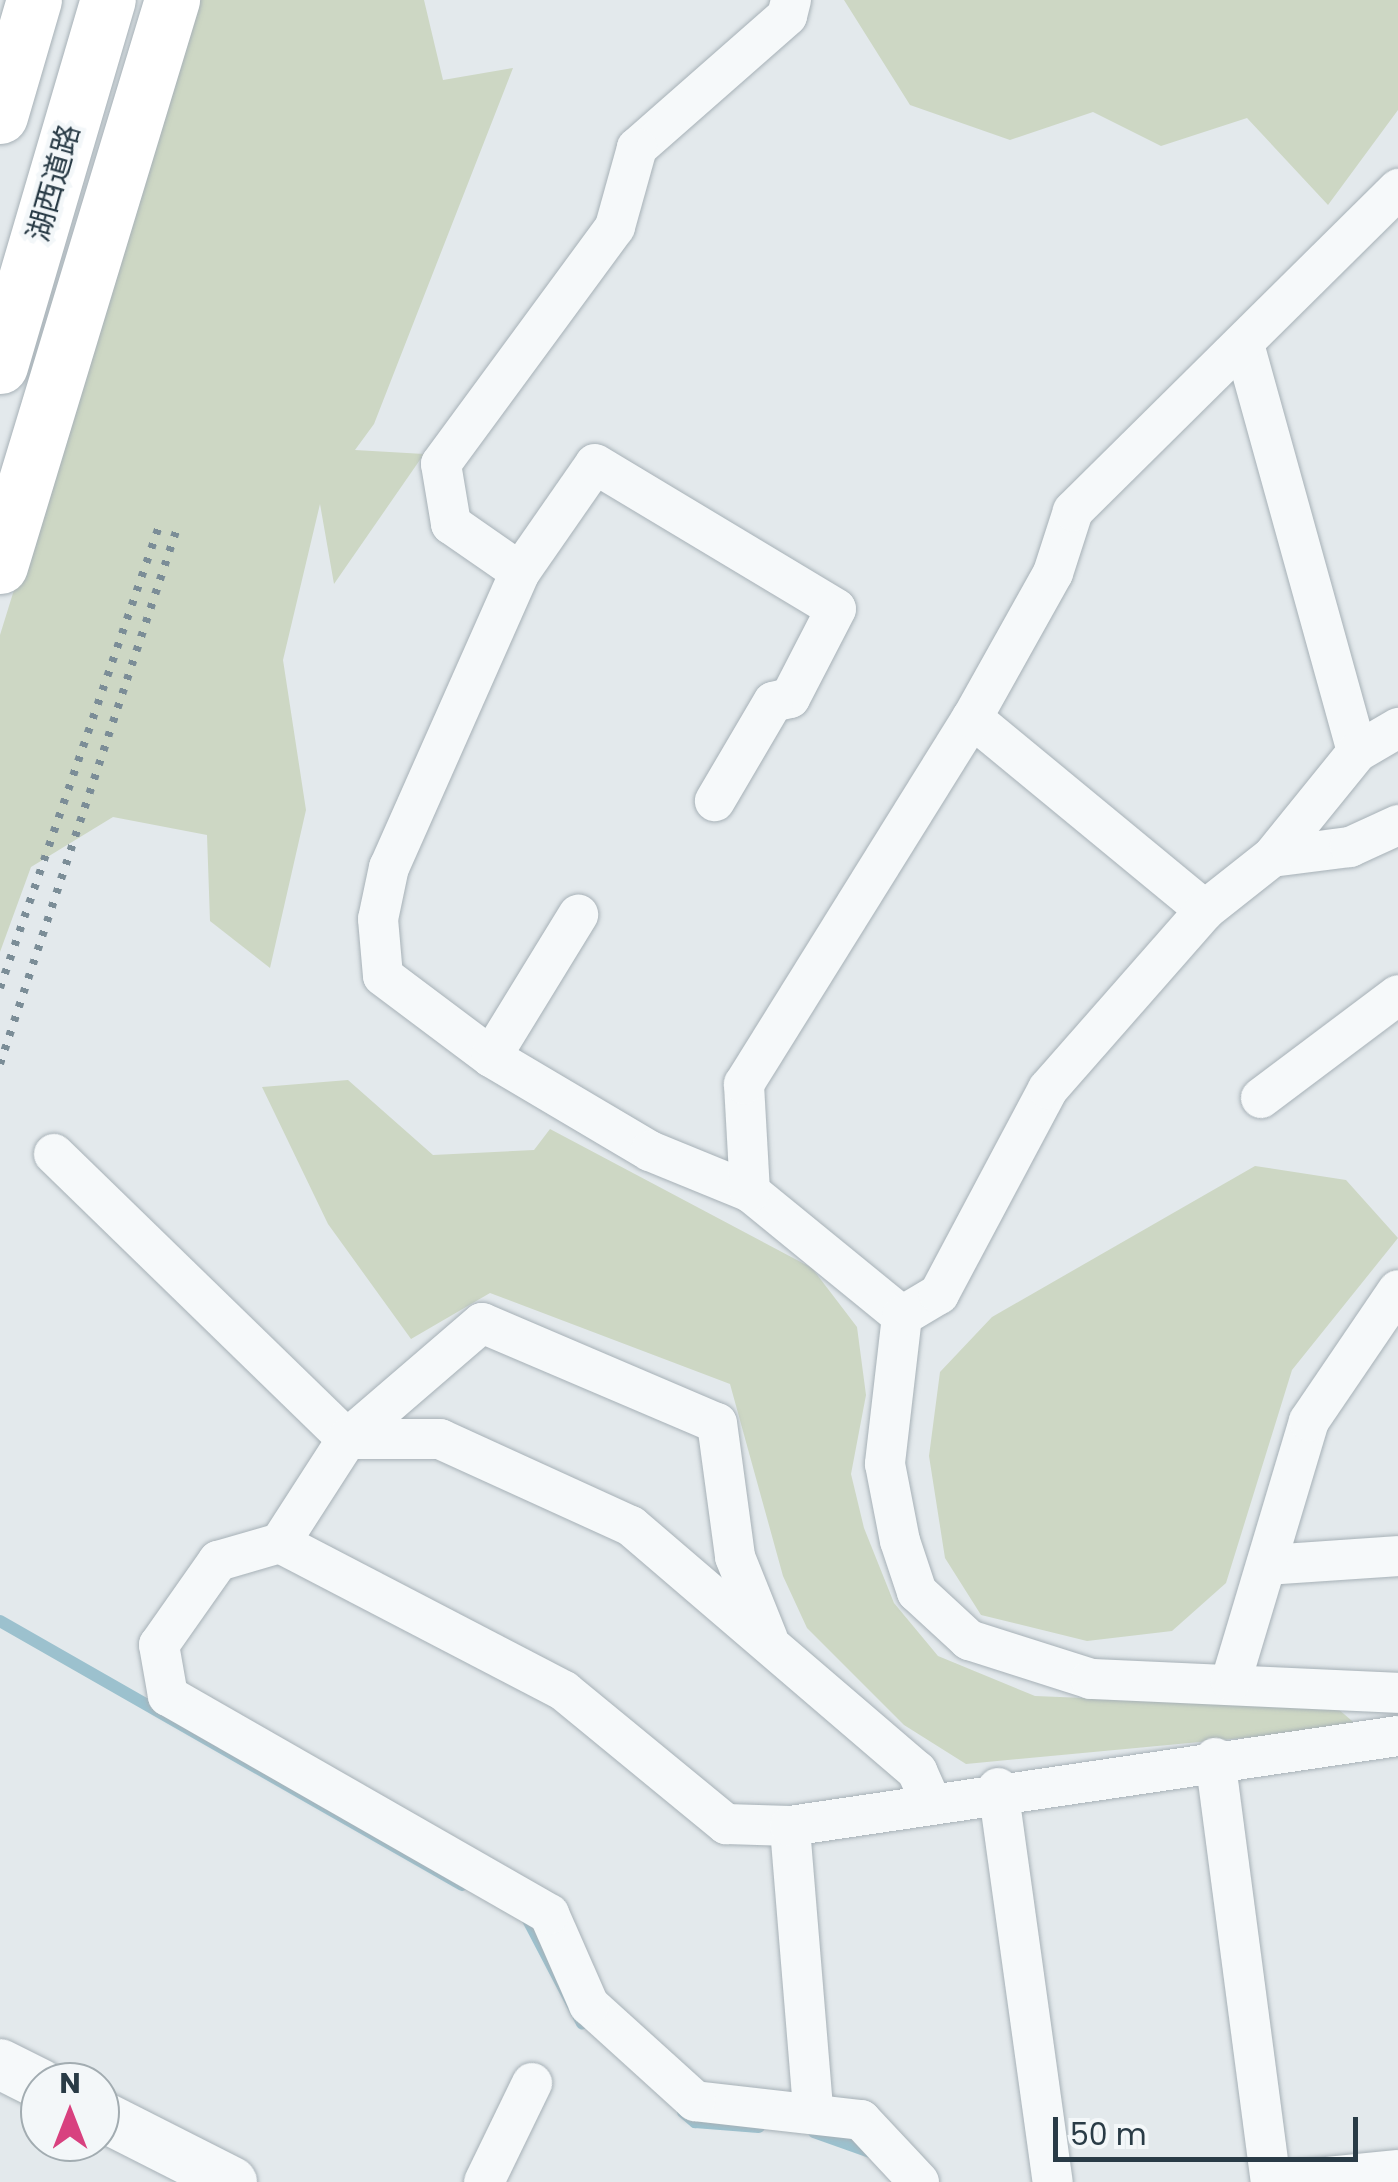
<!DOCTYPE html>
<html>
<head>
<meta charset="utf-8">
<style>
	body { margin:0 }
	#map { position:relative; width:1398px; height:2182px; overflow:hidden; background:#e3e9ec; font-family:Poppins,"Noto Sans JP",sans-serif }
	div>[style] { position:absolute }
	.green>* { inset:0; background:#cdd7c4 }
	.stream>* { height:12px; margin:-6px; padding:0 6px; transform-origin:6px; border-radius:6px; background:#9cc1ce }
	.roads { filter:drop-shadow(0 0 2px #a7b1b7) drop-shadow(0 0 2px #a7b1b7) }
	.minor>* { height:40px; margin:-20px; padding:0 20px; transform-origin:20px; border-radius:20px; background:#f6f9fa }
	.tertiary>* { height:50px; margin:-25px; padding:0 25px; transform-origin:25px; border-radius:25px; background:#f6f9fa }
	.motorway>* { height:55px; margin:-27.5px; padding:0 27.5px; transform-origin:27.5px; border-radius:27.5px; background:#fff }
	.rail>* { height:8px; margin-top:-4px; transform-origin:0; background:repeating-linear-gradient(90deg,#7b8d97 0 5px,transparent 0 15px) }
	span { translate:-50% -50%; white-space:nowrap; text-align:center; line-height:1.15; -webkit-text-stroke:9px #f3f7f9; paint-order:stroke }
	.street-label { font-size:30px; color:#293b46 }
	.north { position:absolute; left:20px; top:2062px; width:100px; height:100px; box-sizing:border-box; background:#f3f7f9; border:2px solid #a2acb1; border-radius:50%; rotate:0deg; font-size:28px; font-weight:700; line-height:40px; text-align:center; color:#293b46 }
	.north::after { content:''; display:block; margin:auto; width:35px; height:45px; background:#d8417f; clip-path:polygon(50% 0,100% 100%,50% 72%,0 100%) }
	.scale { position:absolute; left:1053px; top:2117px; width:305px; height:45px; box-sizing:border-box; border:5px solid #293b46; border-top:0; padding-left:12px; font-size:30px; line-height:35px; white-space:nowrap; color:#293b46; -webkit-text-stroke:8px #f3f7f9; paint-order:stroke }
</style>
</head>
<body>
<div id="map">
	<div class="green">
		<i style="clip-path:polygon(197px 0,424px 0,443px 80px,513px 68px,374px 424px,355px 450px,424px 454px,334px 584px,320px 504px,283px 660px,306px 810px,270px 968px,210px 921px,207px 835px,113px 817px,31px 867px,0 952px,0 635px)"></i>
		<i style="clip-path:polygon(844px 0,1398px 0,1398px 110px,1328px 205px,1247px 118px,1161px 146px,1093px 112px,1010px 140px,910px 105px)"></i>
		<i style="clip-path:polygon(348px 1080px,433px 1155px,534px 1150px,550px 1129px,812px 1268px,857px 1327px,866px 1395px,851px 1474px,864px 1528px,894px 1603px,938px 1656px,1035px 1696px,1337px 1708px,1359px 1727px,966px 1764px,904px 1725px,807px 1628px,783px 1576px,730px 1384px,490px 1293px,411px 1339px,328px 1224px,262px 1087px)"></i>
		<i style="clip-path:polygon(1255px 1166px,1346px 1180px,1398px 1238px,1292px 1370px,1226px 1583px,1172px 1631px,1087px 1641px,981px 1615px,945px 1558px,929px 1456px,940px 1372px,992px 1317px)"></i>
	</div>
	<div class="stream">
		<i style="left:0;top:1621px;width:532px;rotate:29.74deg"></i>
		<i style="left:527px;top:1918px;width:119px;rotate:62.4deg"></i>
		<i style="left:683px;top:2112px;width:16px;rotate:40deg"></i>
		<i style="left:695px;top:2122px;width:64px;rotate:4.5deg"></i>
		<i style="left:814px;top:2132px;width:59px;rotate:19.7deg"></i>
	</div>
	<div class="roads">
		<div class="minor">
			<i style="left:791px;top:0;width:16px;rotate:104deg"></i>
			<i style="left:787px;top:16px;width:200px;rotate:138.7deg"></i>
			<i style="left:637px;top:148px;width:82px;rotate:105.6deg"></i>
			<i style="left:615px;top:227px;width:294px;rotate:126.3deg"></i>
			<i style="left:441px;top:464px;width:61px;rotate:80.5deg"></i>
			<i style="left:451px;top:524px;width:84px;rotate:34.8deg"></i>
			<i style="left:520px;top:572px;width:323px;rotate:113.9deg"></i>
			<i style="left:389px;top:867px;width:53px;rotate:101.9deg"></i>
			<i style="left:378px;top:919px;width:57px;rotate:85deg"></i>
			<i style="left:383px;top:976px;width:135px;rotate:36.9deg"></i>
			<i style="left:491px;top:1057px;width:185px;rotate:30.6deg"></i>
			<i style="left:650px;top:1151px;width:108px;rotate:22.3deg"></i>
			<i style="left:750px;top:1192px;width:196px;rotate:39.2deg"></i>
			<i style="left:1244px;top:344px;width:423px;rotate:74.5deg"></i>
			<i style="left:520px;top:572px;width:131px;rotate:-55.2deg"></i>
			<i style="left:595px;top:464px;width:281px;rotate:31deg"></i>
			<i style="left:836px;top:609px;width:100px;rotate:117.3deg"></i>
			<i style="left:790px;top:698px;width:17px;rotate:167deg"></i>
			<i style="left:773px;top:702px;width:115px;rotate:120.4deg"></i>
			<i style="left:972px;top:718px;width:302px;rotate:39.5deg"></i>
			<i style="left:1272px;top:857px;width:79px;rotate:-7.3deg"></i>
			<i style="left:1350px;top:847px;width:53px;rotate:-24.6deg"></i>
			<i style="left:491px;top:1057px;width:167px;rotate:-58.5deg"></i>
			<i style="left:1261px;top:1098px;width:171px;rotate:-36.9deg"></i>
			<i style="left:54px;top:1154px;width:409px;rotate:44.2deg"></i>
			<i style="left:347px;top:1439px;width:178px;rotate:-40.7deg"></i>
			<i style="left:482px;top:1323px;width:255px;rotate:23.1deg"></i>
			<i style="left:717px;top:1423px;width:135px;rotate:82.3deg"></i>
			<i style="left:735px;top:1557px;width:88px;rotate:68.1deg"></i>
			<i style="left:750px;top:1192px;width:108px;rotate:-93.2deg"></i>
			<i style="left:744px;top:1084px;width:431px;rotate:-58.1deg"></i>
			<i style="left:972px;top:718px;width:166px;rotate:-60.8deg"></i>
			<i style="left:1053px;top:573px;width:65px;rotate:-72.1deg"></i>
			<i style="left:1073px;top:511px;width:458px;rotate:-44.7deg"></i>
			<i style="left:902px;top:1316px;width:149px;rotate:96.6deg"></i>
			<i style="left:885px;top:1464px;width:78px;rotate:79deg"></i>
			<i style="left:900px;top:1541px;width:54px;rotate:71.6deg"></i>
			<i style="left:917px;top:1592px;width:71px;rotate:42.7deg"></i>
			<i style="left:969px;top:1640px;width:128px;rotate:17.7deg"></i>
			<i style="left:1091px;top:1679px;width:307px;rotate:2.6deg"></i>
			<i style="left:902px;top:1316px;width:43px;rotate:-30.7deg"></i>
			<i style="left:939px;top:1294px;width:232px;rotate:-62deg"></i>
			<i style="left:1048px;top:1089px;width:238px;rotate:-48.7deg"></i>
			<i style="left:1205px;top:910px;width:85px;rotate:-38.3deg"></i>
			<i style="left:1272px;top:857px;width:135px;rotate:-51deg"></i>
			<i style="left:1357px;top:752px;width:48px;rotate:-30.3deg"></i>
			<i style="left:280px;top:1543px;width:320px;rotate:27.5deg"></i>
			<i style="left:564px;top:1691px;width:210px;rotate:39.4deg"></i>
			<i style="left:726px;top:1824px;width:64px;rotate:1.8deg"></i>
			<i style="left:1267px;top:1565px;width:131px;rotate:-3.9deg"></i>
			<i style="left:1231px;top:1681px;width:271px;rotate:-73.3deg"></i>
			<i style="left:1309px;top:1421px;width:158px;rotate:-55.8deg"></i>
			<i style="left:1215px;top:1758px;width:428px;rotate:82.5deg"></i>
			<i style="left:998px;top:1788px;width:398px;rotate:82.1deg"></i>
			<i style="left:813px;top:2108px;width:283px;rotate:-94.7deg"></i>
			<i style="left:790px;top:1826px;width:615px;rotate:-8.42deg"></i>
			<i style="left:484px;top:2182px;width:110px;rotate:-64.1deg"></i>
			<i style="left:919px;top:2182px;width:85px;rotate:-133.1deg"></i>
			<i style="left:861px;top:2120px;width:167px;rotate:-173.5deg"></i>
			<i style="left:695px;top:2101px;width:143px;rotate:-137.8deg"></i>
			<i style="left:589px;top:2005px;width:99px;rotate:-113.7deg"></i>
			<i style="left:549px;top:1914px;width:439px;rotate:-150.2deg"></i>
			<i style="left:168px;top:1696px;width:52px;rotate:-100deg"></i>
			<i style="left:159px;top:1645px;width:103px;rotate:-54.9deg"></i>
			<i style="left:218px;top:1561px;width:65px;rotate:-16.2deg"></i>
			<i style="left:280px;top:1543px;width:124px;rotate:-57.2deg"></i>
			<i style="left:347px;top:1439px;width:93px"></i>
			<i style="left:440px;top:1439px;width:210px;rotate:24.5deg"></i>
			<i style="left:631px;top:1526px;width:377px;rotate:40.6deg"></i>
			<i style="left:917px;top:1771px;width:34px;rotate:66deg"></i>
			<i style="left:1277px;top:2182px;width:122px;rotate:-5.7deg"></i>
		</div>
		<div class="tertiary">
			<i style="left:0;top:2064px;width:45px;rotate:26.6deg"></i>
			<i style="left:100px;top:2115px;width:148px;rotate:26.9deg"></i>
		</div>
		<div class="motorway">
			<i style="left:0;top:116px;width:121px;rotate:-73.7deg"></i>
			<i style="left:0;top:366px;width:382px;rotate:-73.6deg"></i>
			<i style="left:0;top:566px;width:592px;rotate:-73.1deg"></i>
		</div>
	</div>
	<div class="rail">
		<i style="left:0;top:988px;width:492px;rotate:-71deg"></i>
		<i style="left:0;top:1064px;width:568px;rotate:-71.72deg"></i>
	</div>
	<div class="street-label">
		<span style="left:54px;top:183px;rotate:-74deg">湖西道路</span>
	</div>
	<div class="north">N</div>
	<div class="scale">50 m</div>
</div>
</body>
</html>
